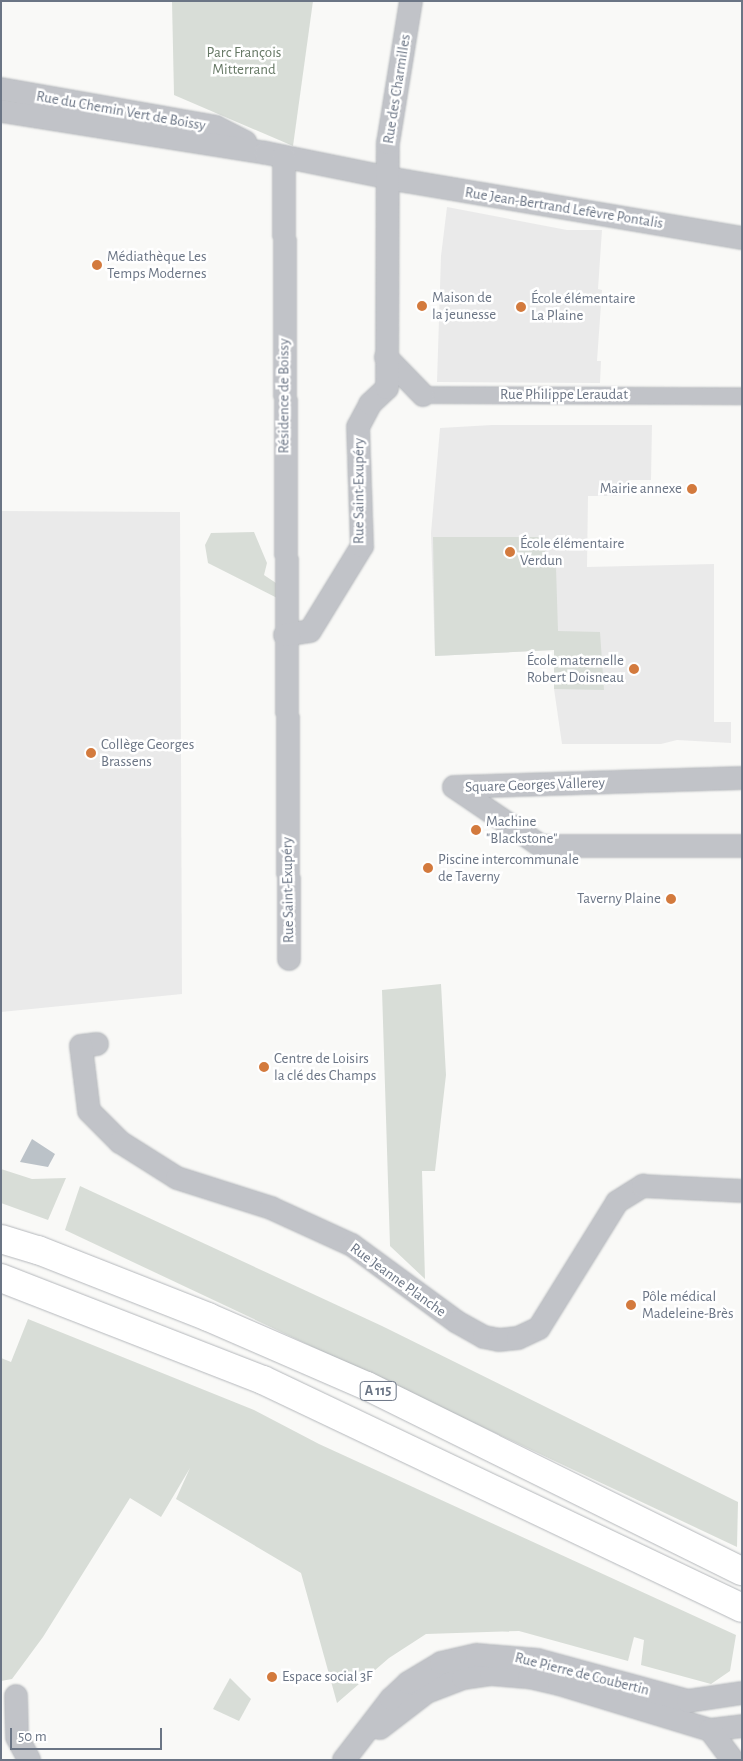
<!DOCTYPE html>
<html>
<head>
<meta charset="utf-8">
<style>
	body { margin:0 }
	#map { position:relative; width:743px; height:1761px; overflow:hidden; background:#f9f9f7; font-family:"Alegreya Sans",sans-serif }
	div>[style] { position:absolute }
	.built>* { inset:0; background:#eaeaea }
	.green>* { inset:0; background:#d8ddd7 }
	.water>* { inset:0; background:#bbc2c8 }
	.roads { filter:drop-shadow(0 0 1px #b4b7bb) drop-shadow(0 0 1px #b4b7bb) }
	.pedestrian>* { height:16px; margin:-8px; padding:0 8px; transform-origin:8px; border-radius:8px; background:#c1c3c8 }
	.minor>* { height:22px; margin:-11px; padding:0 11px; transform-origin:11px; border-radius:11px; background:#c1c3c8 }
	.motorway>* { height:28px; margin:-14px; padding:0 14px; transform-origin:14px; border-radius:14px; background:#fff }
	.dots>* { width:14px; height:14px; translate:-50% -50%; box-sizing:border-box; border:2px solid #fff; border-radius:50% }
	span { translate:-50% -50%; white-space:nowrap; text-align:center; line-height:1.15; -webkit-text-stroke:5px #fff; paint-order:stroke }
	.shield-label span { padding:1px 4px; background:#fff; border:1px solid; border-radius:4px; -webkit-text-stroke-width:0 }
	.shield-label { font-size:14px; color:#6b7585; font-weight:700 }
	.park-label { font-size:15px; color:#667865 }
	.street-label { font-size:15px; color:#6b7585 }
	.poi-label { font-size:15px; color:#6b7585 }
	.left { translate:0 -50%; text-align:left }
	.right { translate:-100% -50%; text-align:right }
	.frame { position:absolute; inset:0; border:2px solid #6b7585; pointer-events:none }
	.scale { position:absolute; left:10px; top:1728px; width:152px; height:22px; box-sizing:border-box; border:2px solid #6b7585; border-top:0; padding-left:6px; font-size:15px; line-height:18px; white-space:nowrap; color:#6b7585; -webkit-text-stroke:4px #fff; paint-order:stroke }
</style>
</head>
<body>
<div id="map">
	<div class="built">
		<i style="clip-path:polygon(447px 207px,567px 230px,602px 230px,598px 289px,602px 290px,597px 361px,601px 361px,600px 383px,437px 382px,441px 256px)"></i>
		<i style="clip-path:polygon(492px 425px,652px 425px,651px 480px,629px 480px,629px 496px,588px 496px,587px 567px,714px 564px,714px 722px,731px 722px,731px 743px,677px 740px,661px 744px,562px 744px,554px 689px,554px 650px,435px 656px,431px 533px,440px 428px)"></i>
		<i style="clip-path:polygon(1px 511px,180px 512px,182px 994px,1px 1012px)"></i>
	</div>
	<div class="green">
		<i style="clip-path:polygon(172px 1px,313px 1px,293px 146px,174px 95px)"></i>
		<i style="clip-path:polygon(254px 532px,267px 563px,264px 575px,285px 589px,287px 603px,208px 563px,205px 545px,211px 533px)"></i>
		<i style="clip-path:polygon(433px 537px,544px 537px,546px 565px,556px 567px,558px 631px,600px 632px,604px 690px,554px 689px,554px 650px,435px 656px)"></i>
		<i style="clip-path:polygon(441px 984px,446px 1075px,435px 1171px,422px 1171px,425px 1279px,390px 1246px,382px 990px)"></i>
		<i style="clip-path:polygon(1px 1169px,32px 1179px,66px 1178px,48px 1220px,1px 1203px)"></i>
		<i style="clip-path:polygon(80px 1186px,382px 1326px,738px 1502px,737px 1547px,65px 1230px)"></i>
		<i style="clip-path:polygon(28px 1319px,254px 1410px,319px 1444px,736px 1635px,730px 1671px,711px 1684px,641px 1665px,644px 1640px,634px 1637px,628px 1661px,519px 1631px,426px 1634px,389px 1658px,337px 1703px,301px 1573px,176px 1499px,190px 1468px,161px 1517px,130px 1498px,43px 1637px,12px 1679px,1px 1681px,1px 1358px,11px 1362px)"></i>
		<i style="clip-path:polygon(230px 1678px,251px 1699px,239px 1721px,213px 1709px)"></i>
	</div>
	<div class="water">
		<i style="clip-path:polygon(32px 1139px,55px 1154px,48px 1167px,20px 1162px)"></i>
	</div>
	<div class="roads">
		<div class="pedestrian">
			<i style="left:423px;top:395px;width:319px;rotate:0.2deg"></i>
		</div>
		<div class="minor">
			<i style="left:1px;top:89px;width:218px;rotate:10deg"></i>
			<i style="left:216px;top:127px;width:33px;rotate:27deg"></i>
			<i style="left:1px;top:111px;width:268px;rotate:9deg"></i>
			<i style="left:266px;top:153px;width:142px;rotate:11.4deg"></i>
			<i style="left:405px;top:181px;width:342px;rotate:9.6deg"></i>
			<i style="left:284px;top:157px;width:802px;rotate:89.64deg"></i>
			<i style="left:386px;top:357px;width:53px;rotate:45.8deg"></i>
			<i style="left:285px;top:635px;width:25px;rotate:-9deg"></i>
			<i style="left:310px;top:631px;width:100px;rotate:-58.5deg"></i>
			<i style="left:362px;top:546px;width:119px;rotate:-91.9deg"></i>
			<i style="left:358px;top:427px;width:26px;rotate:-62deg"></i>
			<i style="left:370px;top:404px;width:23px;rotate:-43deg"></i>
			<i style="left:387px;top:388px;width:245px;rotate:-89.8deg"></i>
			<i style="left:388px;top:143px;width:144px;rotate:-80.8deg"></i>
			<i style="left:742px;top:778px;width:288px;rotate:178.2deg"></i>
			<i style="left:454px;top:787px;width:105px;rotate:34.1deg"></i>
			<i style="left:541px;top:846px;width:201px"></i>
			<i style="left:97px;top:1044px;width:16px;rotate:173deg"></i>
			<i style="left:81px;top:1046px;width:65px;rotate:83deg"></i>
			<i style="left:89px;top:1111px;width:44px;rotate:45deg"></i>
			<i style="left:120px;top:1142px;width:67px;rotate:32.3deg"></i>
			<i style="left:177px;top:1178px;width:99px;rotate:17.7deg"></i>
			<i style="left:271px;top:1208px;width:89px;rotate:24.6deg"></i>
			<i style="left:352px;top:1245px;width:130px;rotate:36.3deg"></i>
			<i style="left:457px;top:1322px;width:31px;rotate:29deg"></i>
			<i style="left:484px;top:1337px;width:15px;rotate:11deg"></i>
			<i style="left:499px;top:1340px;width:19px;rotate:-6deg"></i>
			<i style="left:518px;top:1338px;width:23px;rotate:-25deg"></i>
			<i style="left:539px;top:1328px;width:148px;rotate:-58.2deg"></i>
			<i style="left:617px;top:1202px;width:31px;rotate:-32deg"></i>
			<i style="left:643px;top:1186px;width:99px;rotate:2.9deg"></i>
			<i style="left:16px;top:1696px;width:41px;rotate:88.6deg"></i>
			<i style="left:17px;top:1737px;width:26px;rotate:62deg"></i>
			<i style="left:380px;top:1728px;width:59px;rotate:-37.5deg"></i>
			<i style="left:427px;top:1692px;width:39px;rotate:-21deg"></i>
			<i style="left:463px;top:1678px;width:28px;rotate:-8deg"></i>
			<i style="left:491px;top:1674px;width:38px;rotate:5deg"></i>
			<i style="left:529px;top:1677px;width:31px;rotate:13deg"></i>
			<i style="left:559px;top:1684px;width:158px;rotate:16.9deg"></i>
			<i style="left:710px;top:1730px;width:32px;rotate:-7deg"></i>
			<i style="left:710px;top:1730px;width:38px;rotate:53deg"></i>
			<i style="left:344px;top:1760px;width:77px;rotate:-52.4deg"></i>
			<i style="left:391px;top:1699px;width:23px;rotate:-43deg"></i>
			<i style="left:408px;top:1683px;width:39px;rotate:-31deg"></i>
			<i style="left:441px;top:1663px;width:37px;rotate:-13deg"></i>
			<i style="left:477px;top:1655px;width:61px;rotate:4.7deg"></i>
			<i style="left:538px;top:1660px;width:156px;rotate:15.3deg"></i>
			<i style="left:688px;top:1701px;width:55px;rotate:-8.4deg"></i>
		</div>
		<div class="motorway">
			<i style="left:1px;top:1239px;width:39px;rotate:17deg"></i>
			<i style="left:38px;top:1250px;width:183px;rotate:21.5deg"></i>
			<i style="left:208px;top:1317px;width:173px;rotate:23.5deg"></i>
			<i style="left:367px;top:1386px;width:418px;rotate:26.3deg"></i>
			<i style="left:1px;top:1278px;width:281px;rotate:21.3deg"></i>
			<i style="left:263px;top:1380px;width:530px;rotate:25.45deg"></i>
		</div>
	</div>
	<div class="dots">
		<i style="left:97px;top:265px;background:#d37a3d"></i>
		<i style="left:422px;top:306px;background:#d37a3d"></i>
		<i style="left:521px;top:307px;background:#d37a3d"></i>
		<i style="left:692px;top:489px;background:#d37a3d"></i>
		<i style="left:510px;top:552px;background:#d37a3d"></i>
		<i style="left:634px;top:669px;background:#d37a3d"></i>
		<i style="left:91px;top:753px;background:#d37a3d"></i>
		<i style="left:476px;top:830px;background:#d37a3d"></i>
		<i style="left:428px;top:868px;background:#d37a3d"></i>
		<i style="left:671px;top:899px;background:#d37a3d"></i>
		<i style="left:264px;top:1067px;background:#d37a3d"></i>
		<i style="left:631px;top:1305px;background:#d37a3d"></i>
		<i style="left:272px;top:1677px;background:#d37a3d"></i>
	</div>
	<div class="shield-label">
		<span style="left:378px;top:1391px">A 115</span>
	</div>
	<div class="park-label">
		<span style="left:244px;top:61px">Parc François<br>Mitterrand</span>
	</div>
	<div class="street-label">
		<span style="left:397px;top:89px;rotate:-81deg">Rue des Charmilles</span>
		<span style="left:121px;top:111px;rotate:10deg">Rue du Chemin Vert de Boissy</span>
		<span style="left:564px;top:208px;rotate:9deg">Rue Jean-Bertrand Lefèvre Pontalis</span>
		<span style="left:564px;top:395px">Rue Philippe Leraudat</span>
		<span style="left:284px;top:396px;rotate:-90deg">Résidence de Boissy</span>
		<span style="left:359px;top:491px;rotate:-90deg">Rue Saint-Exupéry</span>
		<span style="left:535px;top:785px;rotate:-2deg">Square Georges Vallerey</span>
		<span style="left:288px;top:890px;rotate:-91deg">Rue Saint-Exupéry</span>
		<span style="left:398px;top:1280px;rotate:36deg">Rue Jeanne Planche</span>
		<span style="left:582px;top:1674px;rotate:14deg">Rue Pierre de Coubertin</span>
	</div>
	<div class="poi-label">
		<span class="left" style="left:107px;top:265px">Médiathèque Les<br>Temps Modernes</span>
		<span class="left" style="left:432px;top:306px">Maison de<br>la jeunesse</span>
		<span class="left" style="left:531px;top:307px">École élémentaire<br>La Plaine</span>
		<span class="right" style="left:682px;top:489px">Mairie annexe</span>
		<span class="left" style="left:520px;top:552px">École élémentaire<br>Verdun</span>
		<span class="right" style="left:624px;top:669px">École maternelle<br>Robert Doisneau</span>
		<span class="left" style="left:101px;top:753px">Collège Georges<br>Brassens</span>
		<span class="left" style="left:486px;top:830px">Machine<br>"Blackstone"</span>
		<span class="left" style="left:438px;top:868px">Piscine intercommunale<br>de Taverny</span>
		<span class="right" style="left:661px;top:899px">Taverny Plaine</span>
		<span class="left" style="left:274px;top:1067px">Centre de Loisirs<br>la clé des Champs</span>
		<span class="left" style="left:642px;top:1305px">Pôle médical<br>Madeleine-Brès</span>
		<span class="left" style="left:282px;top:1677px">Espace social 3F</span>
	</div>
	<div class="frame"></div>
	<div class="scale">50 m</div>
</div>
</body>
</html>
